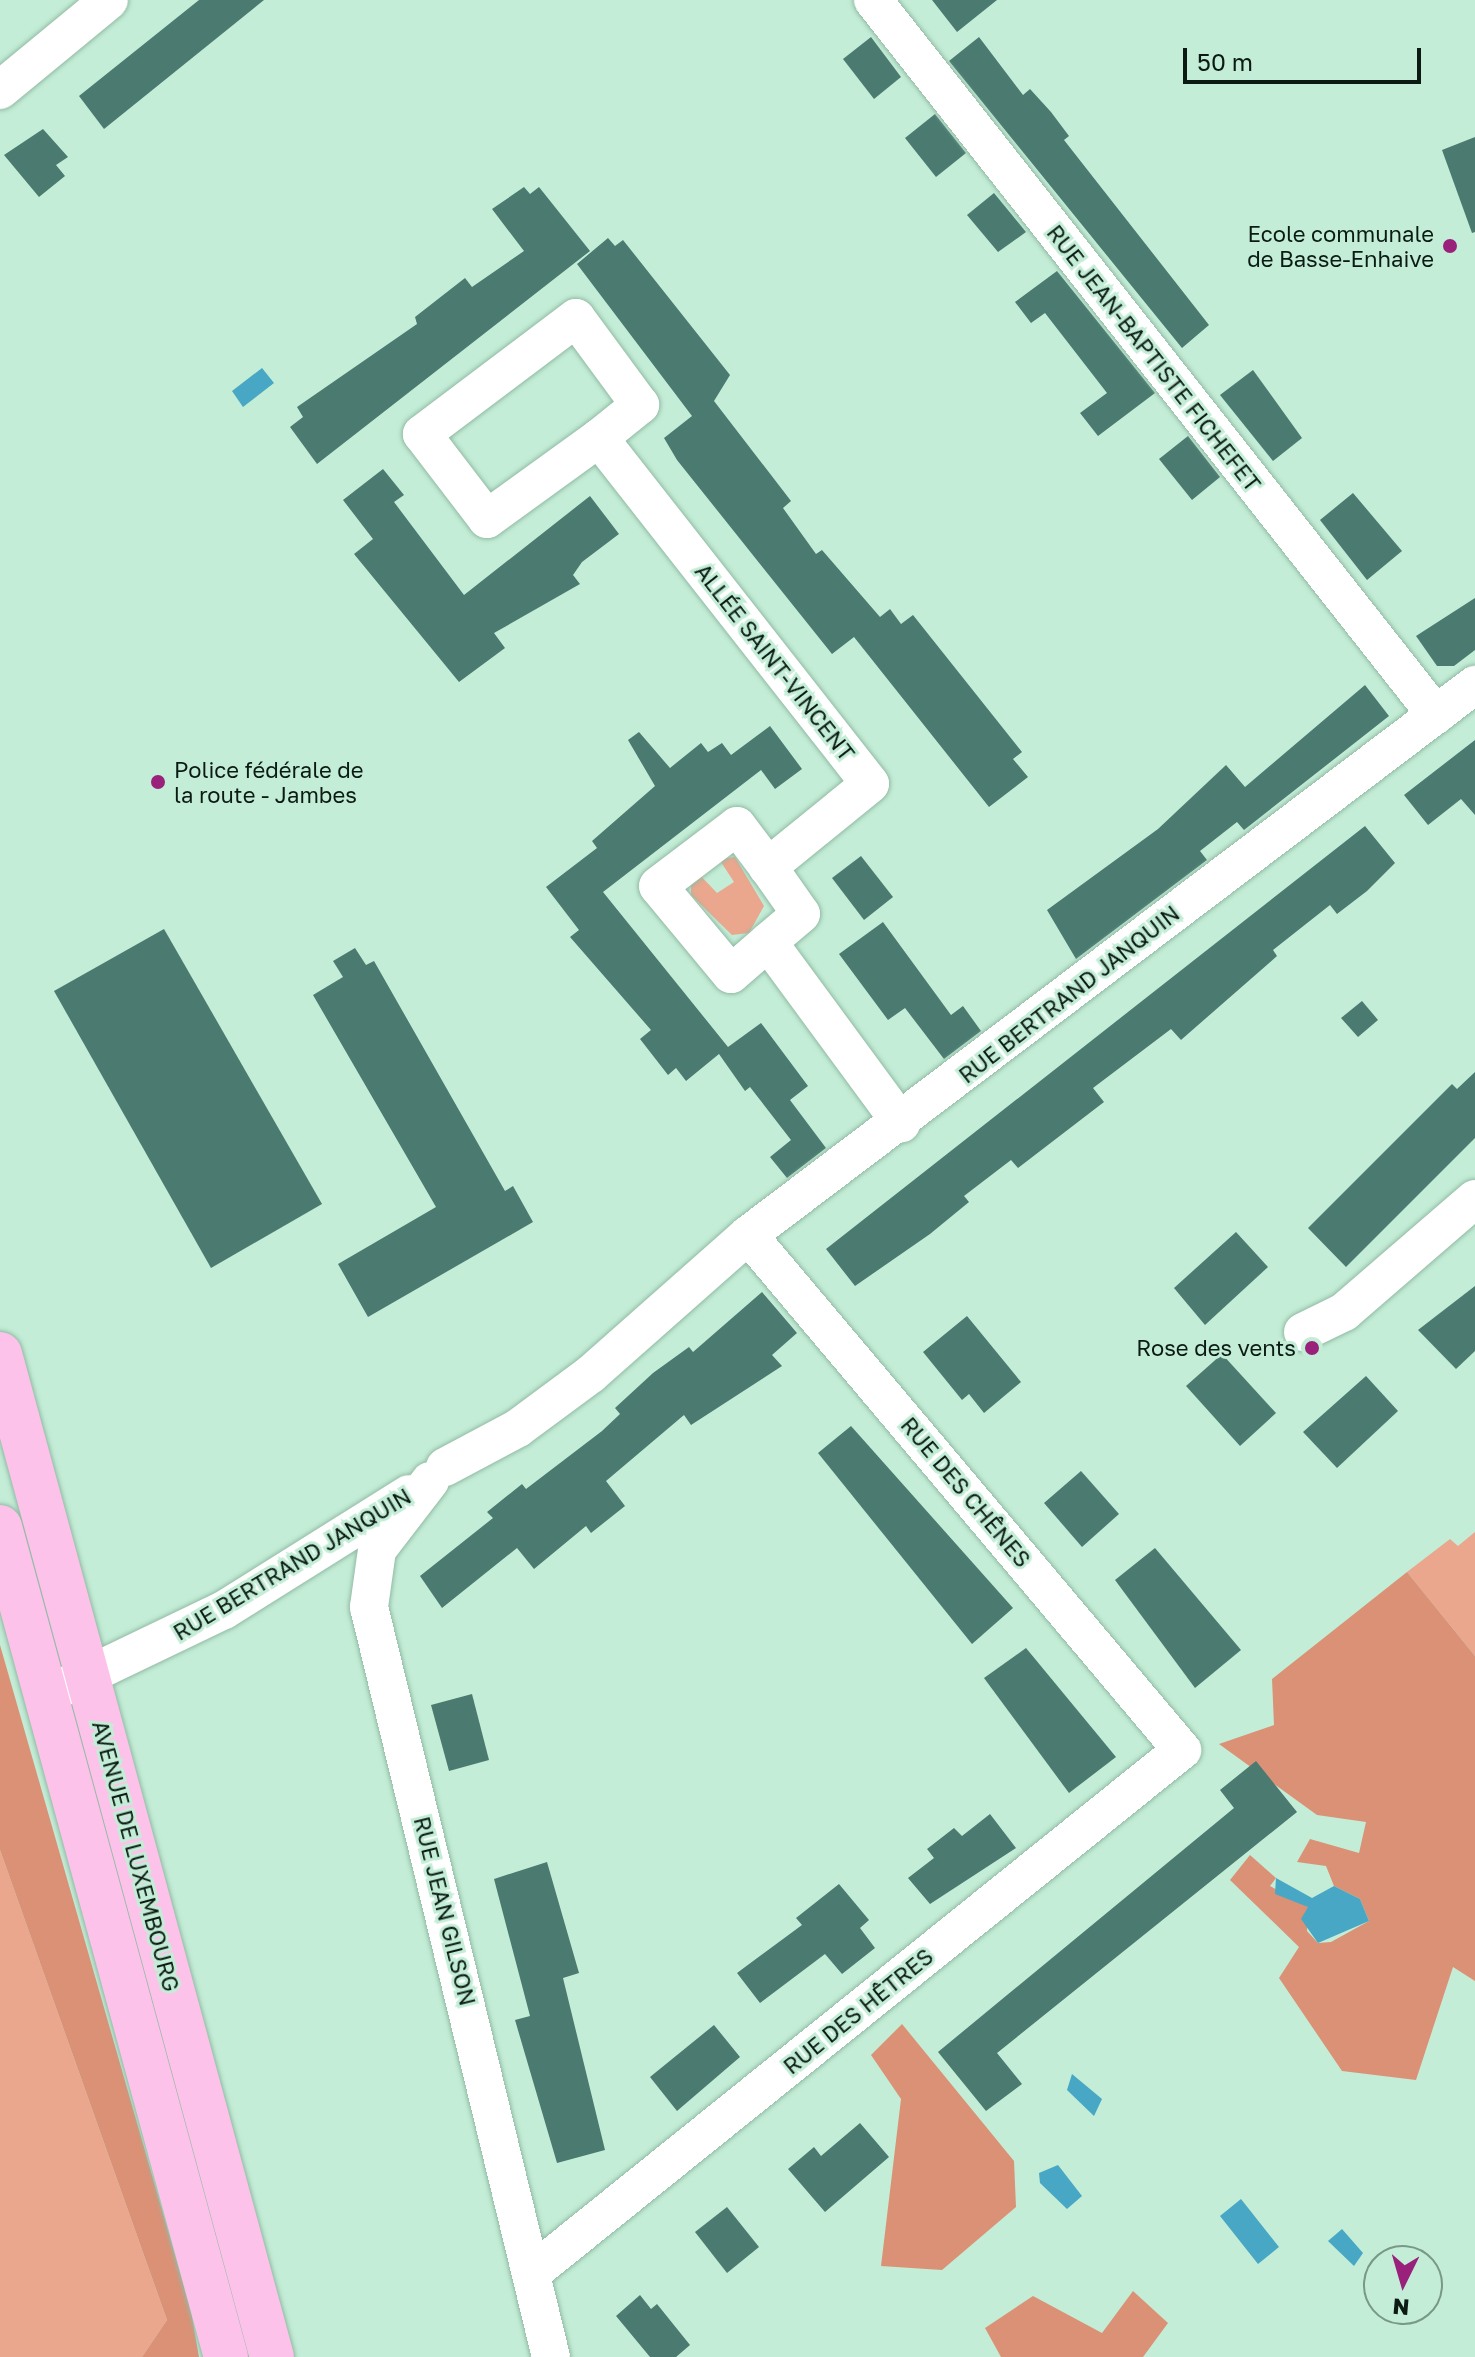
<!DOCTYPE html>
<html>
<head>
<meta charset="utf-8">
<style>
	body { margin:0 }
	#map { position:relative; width:1475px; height:2357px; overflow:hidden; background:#c3edd6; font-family:"Golos Text",sans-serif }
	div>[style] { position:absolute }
	.green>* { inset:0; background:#eaa78e }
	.forest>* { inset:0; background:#db9176 }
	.water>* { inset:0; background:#47a7c4 }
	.building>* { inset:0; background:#4a7a70 }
	.roads { filter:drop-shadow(0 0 2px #92baa4) drop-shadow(0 0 2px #92baa4) }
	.street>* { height:38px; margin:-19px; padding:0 19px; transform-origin:19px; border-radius:19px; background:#fff }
	.primary>* { height:44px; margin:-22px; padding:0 22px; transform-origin:22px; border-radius:22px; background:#fdc2e9 }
	.dots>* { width:22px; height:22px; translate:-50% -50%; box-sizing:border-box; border:4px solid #c3edd6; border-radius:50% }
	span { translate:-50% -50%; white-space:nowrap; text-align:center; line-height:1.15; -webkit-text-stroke:6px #c3edd6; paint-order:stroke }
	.poi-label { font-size:22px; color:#0b1b13 }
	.right { translate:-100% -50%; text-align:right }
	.left { translate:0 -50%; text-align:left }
	.street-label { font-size:22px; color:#0b1b13 }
	.north { position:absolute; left:1363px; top:2245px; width:80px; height:80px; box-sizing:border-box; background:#c3edd6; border:2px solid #799988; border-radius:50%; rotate:185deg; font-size:22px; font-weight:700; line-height:32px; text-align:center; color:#0b1b13 }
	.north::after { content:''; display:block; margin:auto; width:28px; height:36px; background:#9a217b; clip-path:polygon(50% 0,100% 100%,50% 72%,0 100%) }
	.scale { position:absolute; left:1183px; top:48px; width:238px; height:36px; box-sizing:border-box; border:4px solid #0b1b13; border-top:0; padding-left:10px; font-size:24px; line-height:28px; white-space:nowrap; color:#0b1b13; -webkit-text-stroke:6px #c3edd6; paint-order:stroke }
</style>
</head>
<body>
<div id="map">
	<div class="green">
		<i style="clip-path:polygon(735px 857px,764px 906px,749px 933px,732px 935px,691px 895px,691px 880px,697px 872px,717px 893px,734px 882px,719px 859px)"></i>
		<i style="clip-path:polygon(1475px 1532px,1475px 1656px,1407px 1572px,1450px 1539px,1458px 1546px)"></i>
		<i style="clip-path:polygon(0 1850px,167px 2320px,142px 2357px,0 2357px)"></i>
	</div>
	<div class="forest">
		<i style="clip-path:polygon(1407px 1572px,1475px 1656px,1475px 1981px,1453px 1967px,1416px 2080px,1342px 2071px,1279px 1978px,1299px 1947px,1230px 1880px,1250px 1855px,1276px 1878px,1270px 1886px,1308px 1907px,1307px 1931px,1318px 1943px,1331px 1942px,1369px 1921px,1360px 1899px,1334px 1886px,1326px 1866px,1297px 1862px,1310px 1839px,1359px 1853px,1366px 1822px,1317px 1815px,1219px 1744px,1274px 1725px,1272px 1679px)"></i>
		<i style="clip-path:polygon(0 1645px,191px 2311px,199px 2357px,142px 2357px,167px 2320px,0 1850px)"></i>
		<i style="clip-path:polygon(902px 2024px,1014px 2161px,1016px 2207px,942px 2270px,881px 2266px,901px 2099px,871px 2055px)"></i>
		<i style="clip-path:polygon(1133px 2291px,1168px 2323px,1143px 2357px,1001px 2357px,985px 2328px,1033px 2296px,1102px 2333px)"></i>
	</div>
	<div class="water">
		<i style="clip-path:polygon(262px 368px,274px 383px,243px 407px,232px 391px)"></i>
		<i style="clip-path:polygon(1276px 1878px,1312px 1898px,1334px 1886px,1360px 1899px,1369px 1921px,1318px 1943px,1301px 1919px,1308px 1907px,1275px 1894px)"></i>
		<i style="clip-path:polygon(1072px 2074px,1102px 2099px,1094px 2116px,1067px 2090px)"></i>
		<i style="clip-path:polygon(1058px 2165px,1082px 2196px,1067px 2209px,1040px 2183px,1039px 2173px)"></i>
		<i style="clip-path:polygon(1241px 2199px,1279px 2247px,1258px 2264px,1220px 2216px)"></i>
		<i style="clip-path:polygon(1342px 2229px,1363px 2253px,1354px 2266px,1328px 2241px)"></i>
	</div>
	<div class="building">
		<i style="clip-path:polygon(199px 0,264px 0,104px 129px,79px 96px)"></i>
		<i style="clip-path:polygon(932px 0,997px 0,957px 32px)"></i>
		<i style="clip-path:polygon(871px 37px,901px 77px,874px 99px,843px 59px)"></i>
		<i style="clip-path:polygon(979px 37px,1023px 95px,1030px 89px,1051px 112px,1069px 136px,1064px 140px,1209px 325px,1182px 348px,949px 61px)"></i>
		<i style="clip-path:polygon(935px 114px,966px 153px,936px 177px,905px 138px)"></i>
		<i style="clip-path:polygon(43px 129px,68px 157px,56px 165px,65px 176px,39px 197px,4px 155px)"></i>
		<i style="clip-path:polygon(1475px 137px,1475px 232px,1472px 233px,1442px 150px)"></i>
		<i style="clip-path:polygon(524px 187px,530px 194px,539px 187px,590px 251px,317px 464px,290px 427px,303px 417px,297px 407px,417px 324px,415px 317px,465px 278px,472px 287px,524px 251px,492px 209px)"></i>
		<i style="clip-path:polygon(994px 193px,1026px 232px,998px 252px,967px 215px)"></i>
		<i style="clip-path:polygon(608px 238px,615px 246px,623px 240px,730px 375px,714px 401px,791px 501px,783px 508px,816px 554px,822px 550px,880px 617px,890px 609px,901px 624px,913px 615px,1022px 752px,1013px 759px,1028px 777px,989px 807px,854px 637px,832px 654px,677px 460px,664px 438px,692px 416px,577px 264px)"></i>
		<i style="clip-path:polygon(1057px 271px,1155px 393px,1098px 436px,1080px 413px,1107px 393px,1045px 313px,1031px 323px,1015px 302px)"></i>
		<i style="clip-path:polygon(1253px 370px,1302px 438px,1273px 461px,1220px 395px)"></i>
		<i style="clip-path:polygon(1188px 436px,1220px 477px,1192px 500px,1159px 459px)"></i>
		<i style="clip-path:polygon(383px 469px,404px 495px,394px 502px,464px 595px,590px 496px,619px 534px,582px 562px,573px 575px,580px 584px,494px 633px,505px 648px,459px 682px,354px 554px,373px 539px,343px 500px)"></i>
		<i style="clip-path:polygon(1353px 493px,1402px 551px,1367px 580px,1320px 520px)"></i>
		<i style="clip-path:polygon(1475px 598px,1475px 650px,1454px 666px,1437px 666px,1416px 636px)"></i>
		<i style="clip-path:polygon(1365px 685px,1389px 716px,1244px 830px,1237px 822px,1200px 851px,1207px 860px,1076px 959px,1047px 910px,1158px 829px,1226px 765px,1245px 787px)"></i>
		<i style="clip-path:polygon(770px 726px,802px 769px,775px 789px,761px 770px,603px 892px,728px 1047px,761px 1023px,808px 1086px,790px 1100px,826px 1148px,787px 1178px,770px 1157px,791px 1140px,750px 1087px,745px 1091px,719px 1054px,686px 1081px,676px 1068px,668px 1075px,640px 1039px,651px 1030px,570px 937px,579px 930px,546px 887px,597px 848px,592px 841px,655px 786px,628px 740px,639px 732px,670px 768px,701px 743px,708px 752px,722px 743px,731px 755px)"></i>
		<i style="clip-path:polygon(1475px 740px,1475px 815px,1461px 799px,1428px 825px,1404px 795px)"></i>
		<i style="clip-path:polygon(1365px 826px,1395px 863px,1367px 891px,1337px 914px,1330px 905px,1273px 950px,1277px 956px,1181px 1040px,1171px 1029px,1093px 1088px,1104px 1102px,1018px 1168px,1011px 1160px,964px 1196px,969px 1202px,930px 1234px,855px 1286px,826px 1249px)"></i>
		<i style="clip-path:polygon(861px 856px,893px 897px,864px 920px,832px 878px)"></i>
		<i style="clip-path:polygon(883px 922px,951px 1015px,963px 1006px,981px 1031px,944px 1059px,905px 1008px,888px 1020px,839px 954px)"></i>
		<i style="clip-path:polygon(164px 929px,322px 1204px,211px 1268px,54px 991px)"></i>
		<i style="clip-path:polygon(355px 948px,366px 965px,374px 961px,505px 1191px,513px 1186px,533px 1222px,368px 1317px,338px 1264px,436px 1207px,313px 995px,343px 977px,333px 961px)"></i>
		<i style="clip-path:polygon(1362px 1001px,1378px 1020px,1358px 1037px,1341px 1018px)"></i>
		<i style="clip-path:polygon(1475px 1072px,1475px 1138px,1346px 1267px,1308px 1228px,1452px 1084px,1457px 1089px)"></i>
		<i style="clip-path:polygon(1236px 1232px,1268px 1267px,1205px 1325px,1174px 1288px)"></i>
		<i style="clip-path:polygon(1475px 1286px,1475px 1351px,1456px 1369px,1418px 1330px)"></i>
		<i style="clip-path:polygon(762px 1292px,797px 1333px,772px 1355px,782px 1366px,691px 1425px,684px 1415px,606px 1481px,625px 1506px,591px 1533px,586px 1526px,534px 1569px,517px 1548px,442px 1608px,420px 1576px,493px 1518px,487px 1512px,522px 1484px,526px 1489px,602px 1431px,620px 1414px,615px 1408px,653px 1373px,689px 1347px,693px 1352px)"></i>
		<i style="clip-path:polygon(967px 1316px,1021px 1382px,984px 1413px,969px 1394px,962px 1400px,923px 1352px)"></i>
		<i style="clip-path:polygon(1222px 1354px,1276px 1413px,1240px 1446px,1186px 1386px)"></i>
		<i style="clip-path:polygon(1366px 1376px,1398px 1411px,1337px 1468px,1303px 1432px)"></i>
		<i style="clip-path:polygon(851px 1426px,1013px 1608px,972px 1644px,818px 1453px)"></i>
		<i style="clip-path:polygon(1081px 1471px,1119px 1514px,1082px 1547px,1044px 1503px)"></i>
		<i style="clip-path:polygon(1155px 1548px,1241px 1650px,1195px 1688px,1115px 1580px)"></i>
		<i style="clip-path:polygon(1026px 1648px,1116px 1757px,1069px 1793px,984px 1678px)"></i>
		<i style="clip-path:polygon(472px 1694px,489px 1760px,449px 1771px,431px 1705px)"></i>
		<i style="clip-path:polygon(1256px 1761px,1297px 1812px,997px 2053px,1022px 2084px,986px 2111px,938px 2052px,1234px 1808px,1220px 1790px)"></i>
		<i style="clip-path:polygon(990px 1814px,1016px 1848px,930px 1904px,908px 1878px,934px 1858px,927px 1849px,954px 1828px,962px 1836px)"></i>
		<i style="clip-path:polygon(547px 1862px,579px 1973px,563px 1978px,605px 2150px,557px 2163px,515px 2020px,530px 2016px,494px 1879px)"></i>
		<i style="clip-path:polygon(839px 1884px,869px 1920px,860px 1928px,875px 1948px,842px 1974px,825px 1954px,760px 2003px,737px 1973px,802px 1925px,796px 1918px)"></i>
		<i style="clip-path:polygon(714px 2025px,740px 2057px,677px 2111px,650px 2077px)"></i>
		<i style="clip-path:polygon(860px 2123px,889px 2157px,825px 2212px,788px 2169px,814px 2147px,821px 2156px)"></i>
		<i style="clip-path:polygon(727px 2207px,759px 2247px,727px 2273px,695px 2232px)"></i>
		<i style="clip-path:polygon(640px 2295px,651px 2309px,657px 2304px,690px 2345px,676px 2357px,650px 2357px,616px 2316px)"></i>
	</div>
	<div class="roads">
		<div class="street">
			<i style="left:873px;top:0;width:910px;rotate:51.78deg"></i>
			<i style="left:0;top:90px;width:141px;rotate:-39.5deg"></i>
			<i style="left:599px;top:438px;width:53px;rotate:-38.8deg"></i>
			<i style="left:640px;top:405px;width:108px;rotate:-126.3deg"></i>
			<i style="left:576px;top:318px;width:193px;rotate:143deg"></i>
			<i style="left:422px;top:434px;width:107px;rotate:52.6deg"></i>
			<i style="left:487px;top:519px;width:138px;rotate:-35.9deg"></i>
			<i style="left:599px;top:438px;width:439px;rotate:51.9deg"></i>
			<i style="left:870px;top:784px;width:132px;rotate:140.9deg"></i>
			<i style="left:768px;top:867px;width:57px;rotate:54.9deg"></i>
			<i style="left:801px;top:914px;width:43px;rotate:139.7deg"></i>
			<i style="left:768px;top:942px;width:225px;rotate:53.7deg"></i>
			<i style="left:768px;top:942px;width:49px;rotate:139.1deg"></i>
			<i style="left:731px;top:974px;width:114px;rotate:-129.7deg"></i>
			<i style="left:658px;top:886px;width:99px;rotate:-37.2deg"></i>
			<i style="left:737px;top:826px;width:51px;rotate:52.9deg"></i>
			<i style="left:1303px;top:1332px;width:46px;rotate:-26deg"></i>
			<i style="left:1344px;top:1312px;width:173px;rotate:-40.8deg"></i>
			<i style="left:445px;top:1467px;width:83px;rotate:-28.1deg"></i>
			<i style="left:518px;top:1428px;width:91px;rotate:-36.5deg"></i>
			<i style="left:591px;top:1374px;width:210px;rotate:-41.5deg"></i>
			<i style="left:748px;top:1235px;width:912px;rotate:-37.11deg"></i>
			<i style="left:430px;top:1481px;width:87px;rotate:127.5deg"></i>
			<i style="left:377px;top:1550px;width:58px;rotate:98deg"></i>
			<i style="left:369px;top:1607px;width:772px;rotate:76.36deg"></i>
			<i style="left:47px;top:1695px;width:196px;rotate:-25.7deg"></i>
			<i style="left:224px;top:1610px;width:218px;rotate:-32.1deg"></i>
			<i style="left:533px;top:2272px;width:833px;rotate:-38.81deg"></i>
			<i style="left:1182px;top:1750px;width:673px;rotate:-130.12deg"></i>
		</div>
		<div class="primary">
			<i style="left:0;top:1354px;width:1039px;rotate:74.83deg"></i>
			<i style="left:0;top:1527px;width:860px;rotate:74.77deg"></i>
		</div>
	</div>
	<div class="dots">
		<i style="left:1450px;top:246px;background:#9a217b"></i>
		<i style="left:158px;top:782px;background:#9a217b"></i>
		<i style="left:1312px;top:1348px;background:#9a217b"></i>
	</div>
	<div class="poi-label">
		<span class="right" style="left:1434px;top:246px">Ecole communale<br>de Basse-Enhaive</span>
		<span class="left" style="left:174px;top:782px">Police fédérale de<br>la route - Jambes</span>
		<span class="right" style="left:1296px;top:1348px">Rose des vents</span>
	</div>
	<div class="street-label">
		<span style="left:1154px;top:358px;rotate:52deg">RUE JEAN-BAPTISTE FICHEFET</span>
		<span style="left:775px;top:662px;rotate:52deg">ALLÉE SAINT-VINCENT</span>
		<span style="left:1069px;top:994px;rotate:-38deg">RUE BERTRAND JANQUIN</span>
		<span style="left:966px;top:1492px;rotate:50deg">RUE DES CHÊNES</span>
		<span style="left:292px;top:1564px;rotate:-31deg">RUE BERTRAND JANQUIN</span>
		<span style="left:136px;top:1856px;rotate:75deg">AVENUE DE LUXEMBOURG</span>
		<span style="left:445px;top:1911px;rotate:76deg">RUE JEAN GILSON</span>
		<span style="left:858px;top:2011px;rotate:-39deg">RUE DES HÊTRES</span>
	</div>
	<div class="north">N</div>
	<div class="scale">50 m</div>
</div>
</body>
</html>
